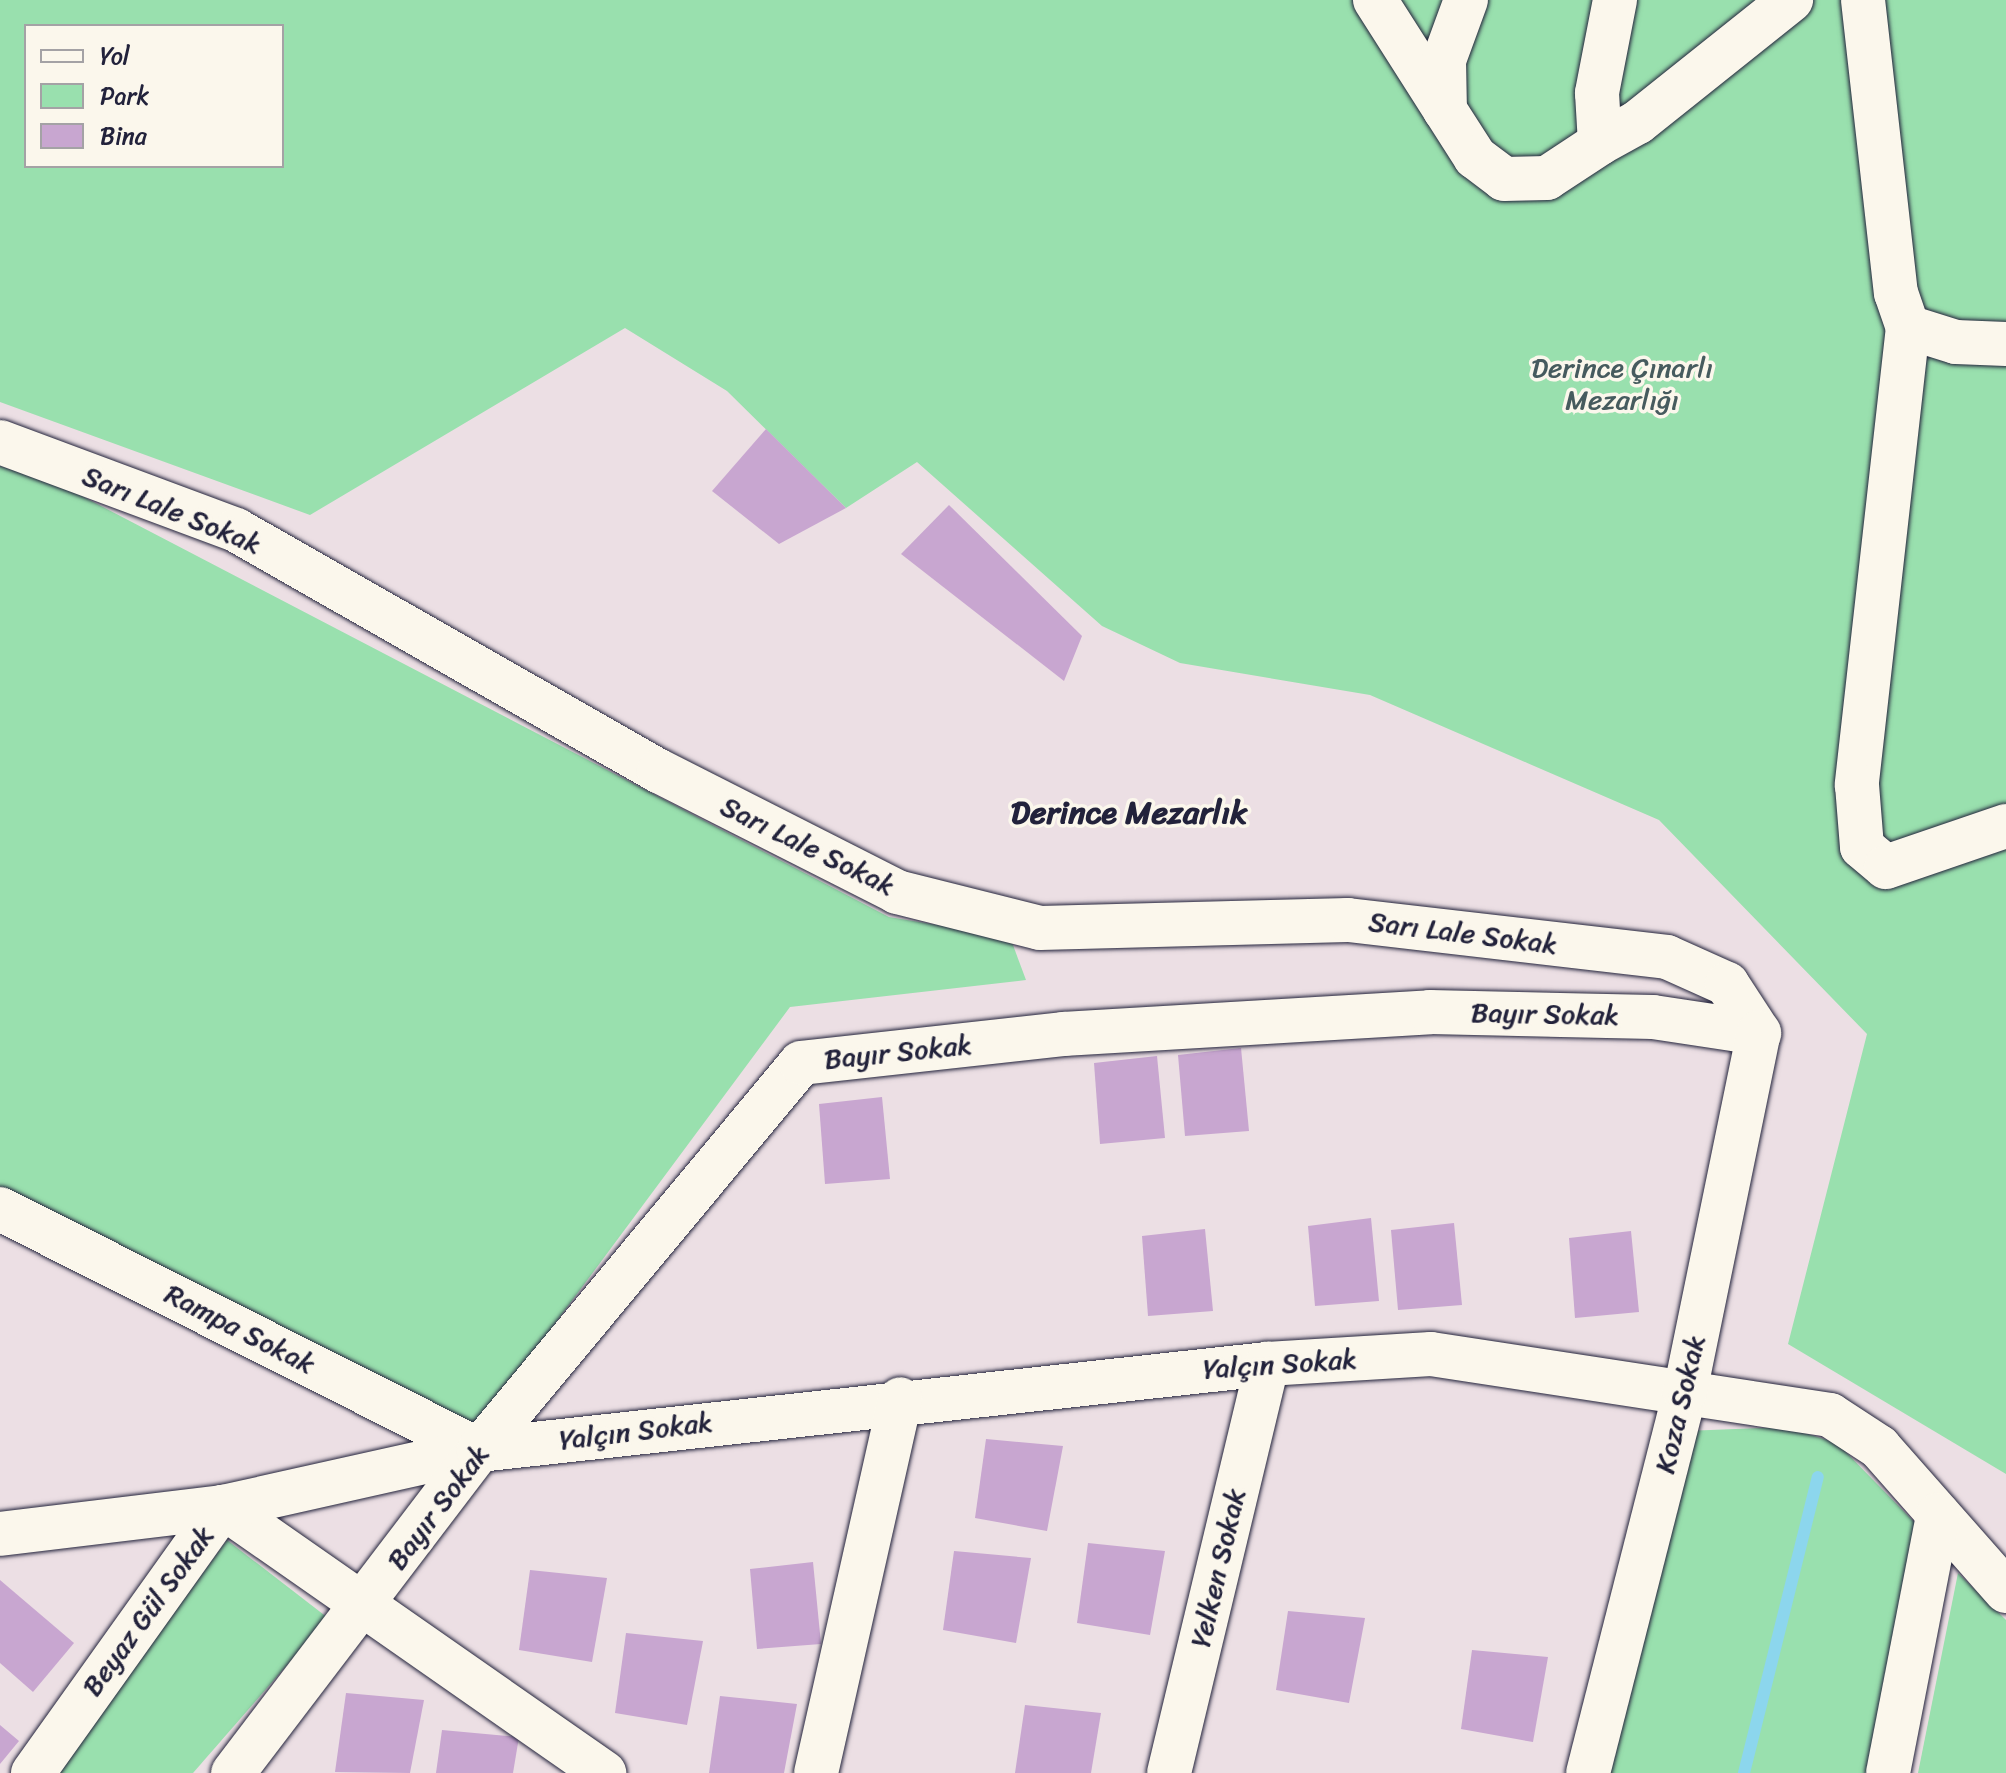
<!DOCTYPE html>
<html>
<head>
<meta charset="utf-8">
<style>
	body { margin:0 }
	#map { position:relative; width:2006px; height:1773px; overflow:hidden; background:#ecdfe4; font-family:Sriracha,sans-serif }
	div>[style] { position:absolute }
	.green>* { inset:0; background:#99e0ae }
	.stream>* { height:12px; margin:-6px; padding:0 6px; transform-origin:6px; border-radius:6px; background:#8cd6ed }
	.building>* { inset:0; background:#c8a6d0 }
	.roads { filter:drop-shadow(0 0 2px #22223b) drop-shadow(0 0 2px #22223b) }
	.minor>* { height:44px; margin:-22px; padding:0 22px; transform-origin:22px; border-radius:22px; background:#fbf7ec }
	span { translate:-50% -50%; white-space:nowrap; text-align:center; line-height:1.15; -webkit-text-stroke:7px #fbf7ec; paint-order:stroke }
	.park-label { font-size:28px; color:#465b5e }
	.street-label { font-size:28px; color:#22223b }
	.quarter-label { font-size:32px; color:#22223b; font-weight:700 }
	.legend { position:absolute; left:24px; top:24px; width:260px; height:144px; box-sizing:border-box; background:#fbf7ec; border:2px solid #a4a2a5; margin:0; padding:10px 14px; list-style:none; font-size:24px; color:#22223b }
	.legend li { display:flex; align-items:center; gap:16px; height:40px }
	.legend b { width:40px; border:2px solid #a4a2a5 }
</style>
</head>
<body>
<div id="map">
	<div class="green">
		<i style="clip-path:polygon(evenodd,0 0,2006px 0,2006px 1474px,1788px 1344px,1867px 1034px,1659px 820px,1370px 695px,1180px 663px,1102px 626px,917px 462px,846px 508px,727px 391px,625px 328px,310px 515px,0 402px,0 0,26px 26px,282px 26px,282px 166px,26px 166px,26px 26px)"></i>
		<i style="clip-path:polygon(0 466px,57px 483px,889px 917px,1010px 937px,1026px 980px,790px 1007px,479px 1426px,0 1187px)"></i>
		<i style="clip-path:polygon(1785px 1427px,1837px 1443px,1923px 1531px,1872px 1773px,1603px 1773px,1685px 1431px)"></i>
		<i style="clip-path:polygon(227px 1540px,328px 1618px,193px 1773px,57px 1773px)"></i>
		<i style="clip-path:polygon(1958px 1573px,2006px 1620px,2006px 1773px,1918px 1773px)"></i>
	</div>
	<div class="stream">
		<i style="left:1744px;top:1773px;width:305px;rotate:-76deg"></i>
	</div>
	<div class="building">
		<i style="clip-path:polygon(766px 429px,846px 508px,779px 544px,712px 491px)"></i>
		<i style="clip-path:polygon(949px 505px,1082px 636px,1064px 681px,901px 554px)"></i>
		<i style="clip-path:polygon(1241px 1048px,1249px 1131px,1185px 1136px,1178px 1055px)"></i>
		<i style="clip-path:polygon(1157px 1056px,1165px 1138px,1100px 1144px,1094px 1063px)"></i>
		<i style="clip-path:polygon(882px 1097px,890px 1179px,825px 1184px,819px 1104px)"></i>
		<i style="clip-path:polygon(1371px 1218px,1379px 1301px,1315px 1306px,1308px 1226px)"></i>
		<i style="clip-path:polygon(1454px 1223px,1462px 1305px,1398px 1310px,1391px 1230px)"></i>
		<i style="clip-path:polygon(1205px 1229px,1213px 1311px,1148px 1316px,1142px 1236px)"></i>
		<i style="clip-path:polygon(1631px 1231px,1639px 1312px,1575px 1318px,1569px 1238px)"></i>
		<i style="clip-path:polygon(986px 1439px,1063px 1446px,1047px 1531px,975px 1518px)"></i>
		<i style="clip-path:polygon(1088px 1543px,1165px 1551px,1150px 1635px,1077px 1623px)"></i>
		<i style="clip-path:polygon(954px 1551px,1031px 1558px,1016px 1643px,943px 1630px)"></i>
		<i style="clip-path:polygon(813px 1562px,821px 1644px,757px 1649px,750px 1569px)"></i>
		<i style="clip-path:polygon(530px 1570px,607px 1578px,592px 1662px,519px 1650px)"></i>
		<i style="clip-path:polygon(0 1580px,74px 1643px,33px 1692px,0 1663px)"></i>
		<i style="clip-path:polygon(1288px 1611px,1365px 1618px,1349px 1703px,1276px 1690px)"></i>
		<i style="clip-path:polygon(626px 1633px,703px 1641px,687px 1725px,615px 1713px)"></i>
		<i style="clip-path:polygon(1472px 1650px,1548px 1657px,1533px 1742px,1461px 1729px)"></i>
		<i style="clip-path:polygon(346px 1693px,424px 1700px,410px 1773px,335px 1772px)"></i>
		<i style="clip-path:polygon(720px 1696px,797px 1704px,784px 1773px,709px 1773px)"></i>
		<i style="clip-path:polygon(1025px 1705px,1101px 1713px,1091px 1773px,1015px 1773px)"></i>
		<i style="clip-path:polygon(0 1725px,19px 1741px,0 1764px)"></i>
		<i style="clip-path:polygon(442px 1730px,519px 1737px,513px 1773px,436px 1773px)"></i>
	</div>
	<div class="roads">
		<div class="minor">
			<i style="left:1375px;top:0;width:130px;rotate:57.5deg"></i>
			<i style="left:1466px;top:0;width:64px;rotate:110.1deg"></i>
			<i style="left:1444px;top:60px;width:50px;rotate:88.9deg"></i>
			<i style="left:1445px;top:110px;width:56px;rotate:57.4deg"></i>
			<i style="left:1475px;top:157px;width:36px;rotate:37deg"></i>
			<i style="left:1504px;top:179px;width:43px;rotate:-1.3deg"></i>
			<i style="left:1547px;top:178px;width:64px;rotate:-33.4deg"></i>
			<i style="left:1615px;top:0;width:95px;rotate:101deg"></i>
			<i style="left:1597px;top:93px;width:50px;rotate:86.6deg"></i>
			<i style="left:1600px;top:143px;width:43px;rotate:-28.9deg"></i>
			<i style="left:1638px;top:122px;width:196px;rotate:-38.6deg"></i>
			<i style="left:1863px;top:0;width:295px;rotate:83.6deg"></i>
			<i style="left:1896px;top:293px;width:36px;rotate:71deg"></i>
			<i style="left:1908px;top:327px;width:50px;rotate:17.4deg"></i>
			<i style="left:1956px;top:342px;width:50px;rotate:2.3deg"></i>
			<i style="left:1908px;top:327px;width:461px;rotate:96.4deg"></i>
			<i style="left:1857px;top:785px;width:62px;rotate:85.4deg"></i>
			<i style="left:1862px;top:847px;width:31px;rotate:40deg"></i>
			<i style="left:1886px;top:867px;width:127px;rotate:-18.9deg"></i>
			<i style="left:0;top:442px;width:252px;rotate:20.4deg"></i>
			<i style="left:236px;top:530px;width:487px;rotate:29.7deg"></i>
			<i style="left:659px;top:771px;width:267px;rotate:26.9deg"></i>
			<i style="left:897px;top:892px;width:147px;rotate:14.1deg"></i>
			<i style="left:1040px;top:928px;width:308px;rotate:-1.5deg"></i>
			<i style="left:1348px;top:920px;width:321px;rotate:6.6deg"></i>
			<i style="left:1667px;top:957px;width:66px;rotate:24.2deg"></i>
			<i style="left:1727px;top:984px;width:59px;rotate:56.9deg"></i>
			<i style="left:0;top:1209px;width:536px;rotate:26.71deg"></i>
			<i style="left:0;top:1534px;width:225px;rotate:-6.9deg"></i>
			<i style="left:223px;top:1507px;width:465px;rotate:34.9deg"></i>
			<i style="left:33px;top:1773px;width:327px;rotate:-54.5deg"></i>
			<i style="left:223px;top:1507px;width:262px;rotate:-12.6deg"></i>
			<i style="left:479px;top:1450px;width:793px;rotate:-6.23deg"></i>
			<i style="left:1267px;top:1364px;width:164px;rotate:-3.5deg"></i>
			<i style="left:1431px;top:1354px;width:404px;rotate:8.7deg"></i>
			<i style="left:1830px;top:1415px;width:59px;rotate:33.1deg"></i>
			<i style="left:1879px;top:1447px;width:192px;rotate:48.6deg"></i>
			<i style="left:233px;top:1773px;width:406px;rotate:-52.7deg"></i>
			<i style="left:479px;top:1450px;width:503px;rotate:-50.24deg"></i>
			<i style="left:801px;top:1063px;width:264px;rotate:-6.3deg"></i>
			<i style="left:1063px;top:1034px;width:368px;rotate:-3.4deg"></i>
			<i style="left:1430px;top:1012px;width:223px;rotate:1.3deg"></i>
			<i style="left:1653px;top:1017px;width:107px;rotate:8.6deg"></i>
			<i style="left:816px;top:1773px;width:383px;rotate:-77.3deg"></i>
			<i style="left:1169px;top:1773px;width:421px;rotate:-76.5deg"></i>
			<i style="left:1588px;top:1773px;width:393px;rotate:-75.7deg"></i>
			<i style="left:1685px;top:1392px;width:367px;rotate:-78.4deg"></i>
			<i style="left:1888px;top:1773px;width:263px;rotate:-79deg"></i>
		</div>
	</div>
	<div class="park-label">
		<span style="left:1622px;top:384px">Derince Çınarlı<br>Mezarlığı</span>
	</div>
	<div class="street-label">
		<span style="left:172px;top:510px;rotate:22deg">Sarı Lale Sokak</span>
		<span style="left:808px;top:846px;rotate:26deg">Sarı Lale Sokak</span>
		<span style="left:1463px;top:933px;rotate:7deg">Sarı Lale Sokak</span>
		<span style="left:1545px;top:1014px;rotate:1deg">Bayır Sokak</span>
		<span style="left:898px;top:1052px;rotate:-6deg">Bayır Sokak</span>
		<span style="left:240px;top:1329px;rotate:27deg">Rampa Sokak</span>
		<span style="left:1280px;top:1364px;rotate:-4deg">Yalçın Sokak</span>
		<span style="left:1680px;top:1404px;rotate:-77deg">Koza Sokak</span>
		<span style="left:636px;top:1431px;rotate:-7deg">Yalçın Sokak</span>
		<span style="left:438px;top:1507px;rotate:-53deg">Bayır Sokak</span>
		<span style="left:1218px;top:1568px;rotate:-77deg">Yelken Sokak</span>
		<span style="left:148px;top:1611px;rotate:-54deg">Beyaz Gül Sokak</span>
	</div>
	<div class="quarter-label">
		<span style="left:1129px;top:813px">Derince Mezarlık</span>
	</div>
	<ul class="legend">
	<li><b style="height:10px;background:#fbf7ec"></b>Yol</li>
	<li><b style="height:22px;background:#99e0ae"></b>Park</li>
	<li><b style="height:22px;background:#c8a6d0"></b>Bina</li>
	</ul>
</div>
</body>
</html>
